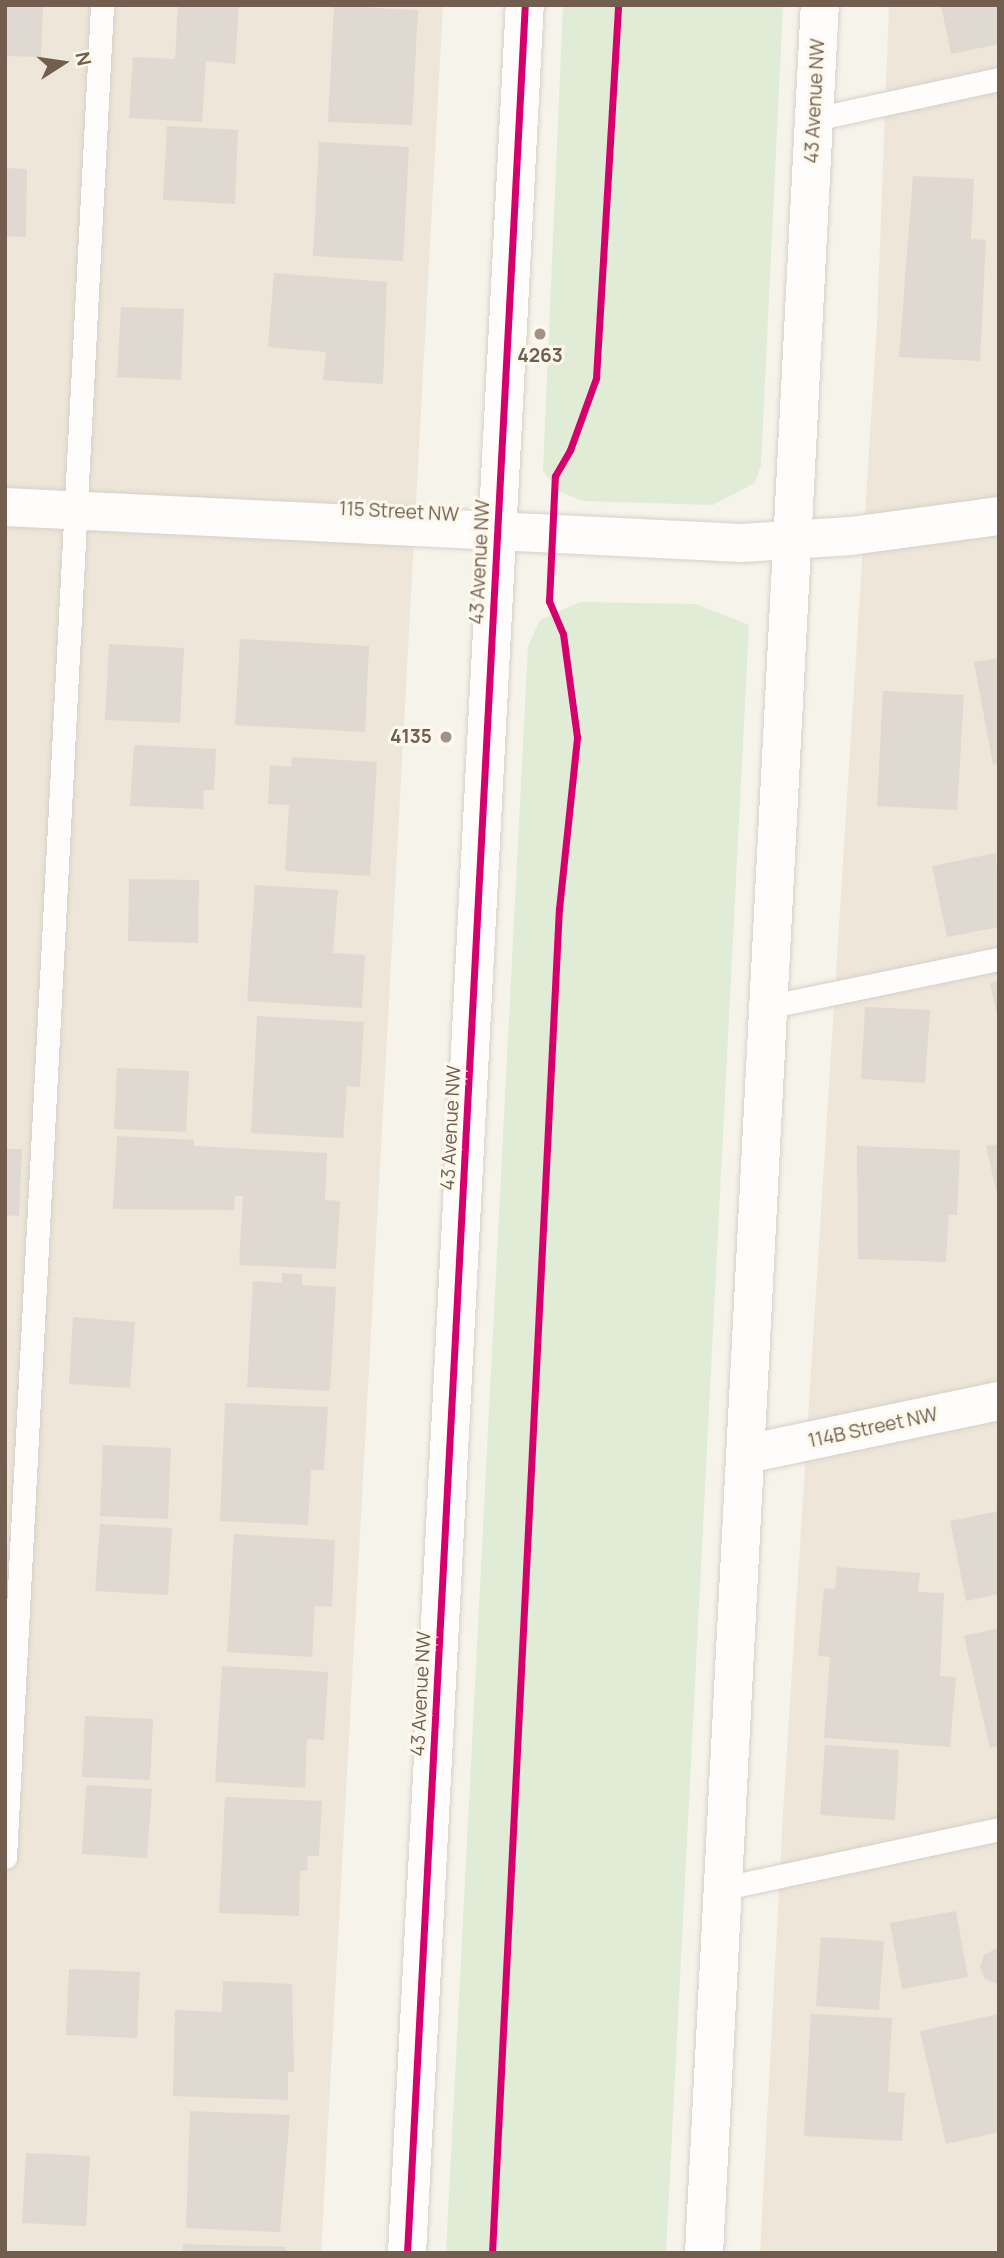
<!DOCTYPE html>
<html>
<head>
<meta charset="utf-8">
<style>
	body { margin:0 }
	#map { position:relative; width:1004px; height:2258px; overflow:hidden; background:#f6f3eb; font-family:Manrope,sans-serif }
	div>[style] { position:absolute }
	.residential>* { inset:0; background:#eee6d9 }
	.green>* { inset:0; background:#e1ecd7 }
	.building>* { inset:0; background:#dfd9d1 }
	.roads { filter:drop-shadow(0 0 2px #d5d0c9) drop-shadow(0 0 2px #d5d0c9) }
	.lane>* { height:23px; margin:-11.5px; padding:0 11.5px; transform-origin:11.5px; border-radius:11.5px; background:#fefdfc }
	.street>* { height:38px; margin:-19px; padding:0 19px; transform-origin:19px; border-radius:19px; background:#fefdfc }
	.secondary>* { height:38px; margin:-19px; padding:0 19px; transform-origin:19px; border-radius:19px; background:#fefdfc }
	.cycleway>* { height:7px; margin:-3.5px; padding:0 3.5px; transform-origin:3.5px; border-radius:3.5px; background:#d6006c }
	.dots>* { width:19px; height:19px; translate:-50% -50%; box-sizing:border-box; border:4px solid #fdf8ed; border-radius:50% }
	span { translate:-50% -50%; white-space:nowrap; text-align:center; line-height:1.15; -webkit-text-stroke:6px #fdf8ed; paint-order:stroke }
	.street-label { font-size:19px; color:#715e4e }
	.poi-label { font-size:19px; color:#715e4e; font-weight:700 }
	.right { translate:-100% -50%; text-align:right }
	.frame { position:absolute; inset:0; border:7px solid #715e4e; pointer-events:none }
	.north { position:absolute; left:28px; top:28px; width:70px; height:70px; -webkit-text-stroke:5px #fdf8ed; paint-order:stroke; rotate:78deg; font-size:19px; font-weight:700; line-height:28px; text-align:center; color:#715e4e }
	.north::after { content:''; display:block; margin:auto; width:24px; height:32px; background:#715e4e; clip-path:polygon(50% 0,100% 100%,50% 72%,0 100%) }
</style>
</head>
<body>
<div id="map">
	<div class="residential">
		<i style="clip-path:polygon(5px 5px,443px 5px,321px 2253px,5px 2253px)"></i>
		<i style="clip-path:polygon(889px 5px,999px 5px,999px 2253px,760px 2253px,783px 1814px,877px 323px)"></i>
	</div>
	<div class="green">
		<i style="clip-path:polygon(563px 5px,783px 5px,761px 465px,755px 483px,713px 505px,583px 501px,558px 491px,543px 471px)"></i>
		<i style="clip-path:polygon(580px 602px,696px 604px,749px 625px,666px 2253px,446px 2253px,528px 646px,540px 620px)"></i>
	</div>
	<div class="building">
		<i style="clip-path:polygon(5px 5px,43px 5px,41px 57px,5px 56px)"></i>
		<i style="clip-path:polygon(178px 5px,239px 5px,235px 64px,206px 61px,202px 122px,129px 118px,133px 57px,175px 59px)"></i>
		<i style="clip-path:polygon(941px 5px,999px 5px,999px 44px,951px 54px)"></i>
		<i style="clip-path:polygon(334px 6px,418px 10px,412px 125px,328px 122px)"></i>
		<i style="clip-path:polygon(167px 126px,238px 130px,235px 204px,163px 200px)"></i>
		<i style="clip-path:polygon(319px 142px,409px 147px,403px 261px,313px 256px)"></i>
		<i style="clip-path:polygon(5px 168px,27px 169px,26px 237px,5px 236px)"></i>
		<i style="clip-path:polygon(913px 176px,974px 179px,971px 239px,986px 240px,980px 361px,899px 357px)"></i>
		<i style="clip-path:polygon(274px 273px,387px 282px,383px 384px,323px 380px,326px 352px,268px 347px)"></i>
		<i style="clip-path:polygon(121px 307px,184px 309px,181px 380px,117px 377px)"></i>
		<i style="clip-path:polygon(240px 639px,369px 646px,365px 732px,235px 725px)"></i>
		<i style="clip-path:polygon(109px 644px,184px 648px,180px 723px,105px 720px)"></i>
		<i style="clip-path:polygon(999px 658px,999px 764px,993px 765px,974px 662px)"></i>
		<i style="clip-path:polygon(883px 691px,964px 695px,957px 810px,877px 806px)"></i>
		<i style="clip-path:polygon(134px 745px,216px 749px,214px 790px,204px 790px,203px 809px,130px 806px)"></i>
		<i style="clip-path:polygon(292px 757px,377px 762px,370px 876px,285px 871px,289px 805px,268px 804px,270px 765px,291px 767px)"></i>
		<i style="clip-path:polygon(996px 853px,999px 927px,947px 937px,932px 866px)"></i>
		<i style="clip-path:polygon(129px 879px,199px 880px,198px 943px,128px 941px)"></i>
		<i style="clip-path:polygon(255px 885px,338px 890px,333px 953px,365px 955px,362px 1008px,247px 1001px)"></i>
		<i style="clip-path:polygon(999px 981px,999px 1020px,998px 1020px,990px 983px)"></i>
		<i style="clip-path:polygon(865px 1007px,930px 1010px,925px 1083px,861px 1079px)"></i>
		<i style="clip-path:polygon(257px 1016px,364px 1022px,360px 1087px,347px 1086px,343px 1138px,251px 1133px)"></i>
		<i style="clip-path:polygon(117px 1068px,189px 1071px,186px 1132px,114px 1129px)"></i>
		<i style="clip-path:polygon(117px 1136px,194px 1140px,194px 1146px,327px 1153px,325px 1200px,340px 1201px,336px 1269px,239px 1265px,243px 1196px,235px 1196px,234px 1210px,113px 1209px)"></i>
		<i style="clip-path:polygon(999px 1144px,999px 1199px,998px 1199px,986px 1146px)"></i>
		<i style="clip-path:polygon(857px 1146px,960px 1150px,957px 1215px,949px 1215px,946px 1262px,858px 1259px)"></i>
		<i style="clip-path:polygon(5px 1149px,22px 1149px,19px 1216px,5px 1215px)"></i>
		<i style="clip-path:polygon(282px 1273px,302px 1274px,302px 1285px,336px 1287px,330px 1391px,247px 1387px,253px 1281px,282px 1283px)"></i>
		<i style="clip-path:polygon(73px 1317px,135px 1322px,130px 1388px,69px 1384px)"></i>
		<i style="clip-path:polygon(225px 1403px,328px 1407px,324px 1470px,311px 1470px,308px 1525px,220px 1521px)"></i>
		<i style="clip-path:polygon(103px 1445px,171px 1448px,168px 1519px,100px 1516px)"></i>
		<i style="clip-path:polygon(999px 1511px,999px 1594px,966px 1601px,950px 1521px)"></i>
		<i style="clip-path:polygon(100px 1524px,172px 1528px,168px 1595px,95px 1591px)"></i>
		<i style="clip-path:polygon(234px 1534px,335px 1540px,332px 1607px,315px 1606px,312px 1657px,227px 1652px)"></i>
		<i style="clip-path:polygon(837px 1567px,920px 1573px,918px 1592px,944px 1593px,940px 1676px,956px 1677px,950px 1747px,824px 1738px,830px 1657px,818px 1656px,824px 1588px,835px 1589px)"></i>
		<i style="clip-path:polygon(999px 1628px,999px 1746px,990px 1748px,964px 1636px)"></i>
		<i style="clip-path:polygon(222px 1666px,328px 1672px,324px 1740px,307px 1739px,305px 1788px,215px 1782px)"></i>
		<i style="clip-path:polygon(85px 1716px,153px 1719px,150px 1780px,82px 1777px)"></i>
		<i style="clip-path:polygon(825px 1745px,899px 1750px,895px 1820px,820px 1815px)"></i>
		<i style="clip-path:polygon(86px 1785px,152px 1789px,147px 1858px,82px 1854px)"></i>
		<i style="clip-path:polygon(225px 1797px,322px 1801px,319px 1856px,308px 1856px,307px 1871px,300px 1871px,299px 1916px,219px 1913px)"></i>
		<i style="clip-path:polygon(956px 1911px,968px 1977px,902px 1989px,890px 1923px)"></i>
		<i style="clip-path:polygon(821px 1937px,884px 1941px,879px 2010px,816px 2006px)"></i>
		<i style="clip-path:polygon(999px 1947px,999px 1985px,985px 1979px,980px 1967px,984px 1955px)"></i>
		<i style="clip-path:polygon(69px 1969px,140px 1972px,137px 2038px,66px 2035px)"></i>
		<i style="clip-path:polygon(223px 1981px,292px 1984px,294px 2072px,288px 2072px,288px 2100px,173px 2096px,175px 2010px,222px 2012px)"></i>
		<i style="clip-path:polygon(811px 2014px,892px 2018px,888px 2092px,905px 2093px,902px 2141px,804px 2136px)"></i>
		<i style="clip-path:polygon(999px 2014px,999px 2132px,946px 2144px,920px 2031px)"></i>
		<i style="clip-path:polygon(190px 2111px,290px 2115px,280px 2232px,186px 2228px)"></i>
		<i style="clip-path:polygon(26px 2153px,90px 2156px,86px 2226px,22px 2223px)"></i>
		<i style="clip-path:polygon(183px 2244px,286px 2247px,286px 2253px,183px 2253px)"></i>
	</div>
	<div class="roads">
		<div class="lane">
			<i style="left:814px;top:119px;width:189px;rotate:-12.2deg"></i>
			<i style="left:767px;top:1007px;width:237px;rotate:-11.7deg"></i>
			<i style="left:5px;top:1857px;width:1855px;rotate:-87deg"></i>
			<i style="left:724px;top:1888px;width:281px;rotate:-12.1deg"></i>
		</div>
		<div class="street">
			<i style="left:5px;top:507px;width:738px;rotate:2.8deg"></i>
			<i style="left:742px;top:543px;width:109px;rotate:-3.7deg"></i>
			<i style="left:851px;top:536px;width:149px;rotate:-7.7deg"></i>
			<i style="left:747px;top:1454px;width:258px;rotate:-11.9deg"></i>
			<i style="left:704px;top:2253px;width:2251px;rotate:-87.05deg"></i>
		</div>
		<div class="secondary">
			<i style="left:407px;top:2253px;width:2251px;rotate:-87deg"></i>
		</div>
	</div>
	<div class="cycleway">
		<i style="left:407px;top:2253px;width:2251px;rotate:-87deg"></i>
		<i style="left:492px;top:2253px;width:1346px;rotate:-87.15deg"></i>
		<i style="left:559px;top:909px;width:173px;rotate:-84deg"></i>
		<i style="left:577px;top:737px;width:104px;rotate:-97.7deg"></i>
		<i style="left:563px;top:634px;width:36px;rotate:-113deg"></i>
		<i style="left:549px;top:601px;width:125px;rotate:-87.3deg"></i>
		<i style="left:555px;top:476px;width:30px;rotate:-60deg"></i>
		<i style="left:570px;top:450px;width:77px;rotate:-70.1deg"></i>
		<i style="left:596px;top:378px;width:374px;rotate:-86.6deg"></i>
	</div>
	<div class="dots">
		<i style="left:540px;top:334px;background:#a09285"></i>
		<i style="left:446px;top:737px;background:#a09285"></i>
	</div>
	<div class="street-label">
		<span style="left:815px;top:101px;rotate:-87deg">43 Avenue NW</span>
		<span style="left:399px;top:512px;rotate:3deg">115 Street NW</span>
		<span style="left:480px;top:562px;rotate:-87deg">43 Avenue NW</span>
		<span style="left:451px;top:1128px;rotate:-87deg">43 Avenue NW</span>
		<span style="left:873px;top:1428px;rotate:-12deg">114B Street NW</span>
		<span style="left:421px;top:1694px;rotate:-87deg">43 Avenue NW</span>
	</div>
	<div class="poi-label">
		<span style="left:540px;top:356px">4263</span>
		<span class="right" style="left:432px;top:737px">4135</span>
	</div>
	<div class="frame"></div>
	<div class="north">N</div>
</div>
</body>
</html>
